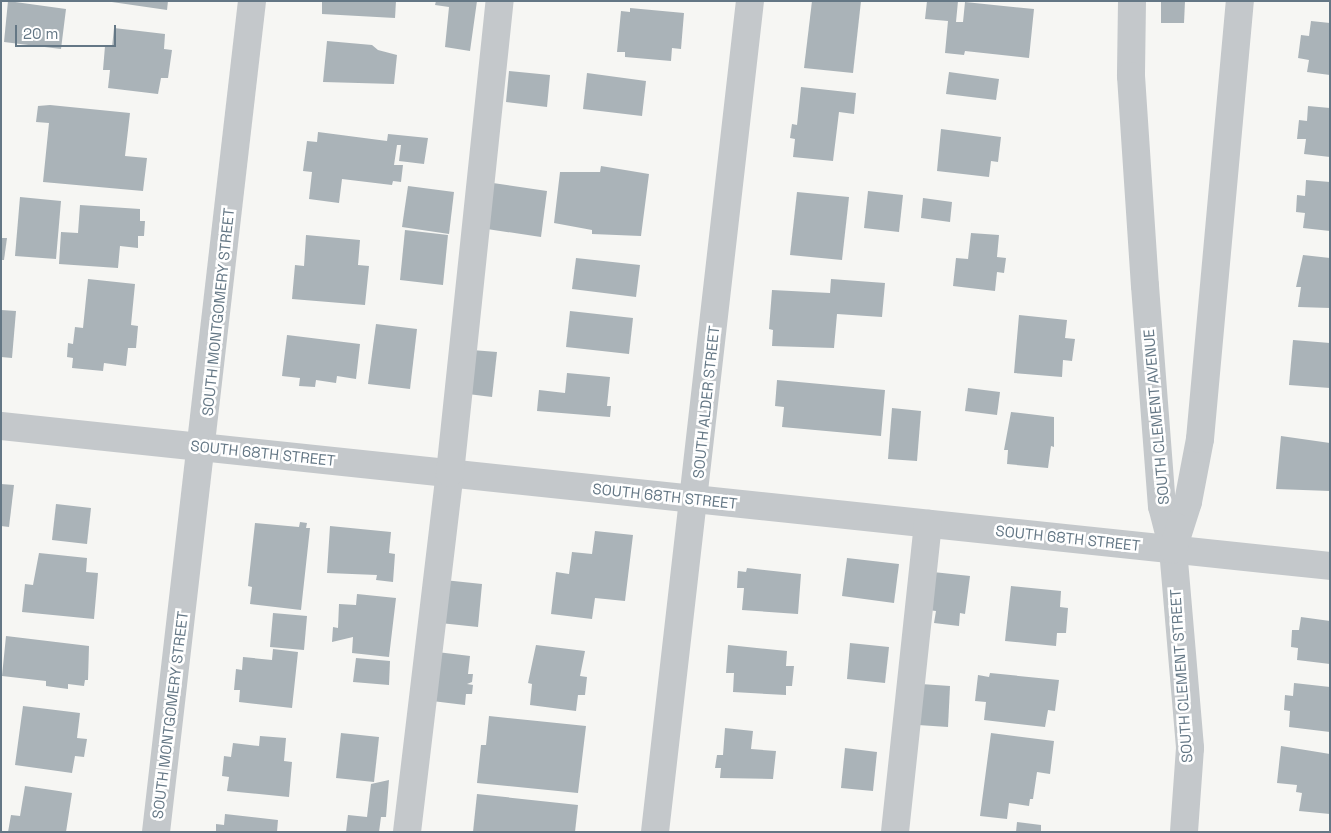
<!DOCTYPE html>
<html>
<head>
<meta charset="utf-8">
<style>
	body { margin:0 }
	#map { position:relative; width:1331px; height:833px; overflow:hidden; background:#f6f6f3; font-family:"Space Grotesk",sans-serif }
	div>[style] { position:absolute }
	.building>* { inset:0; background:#aab3b8 }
	.minor>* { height:28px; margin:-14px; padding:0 14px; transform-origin:14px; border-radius:14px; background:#c4c8cb }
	span { translate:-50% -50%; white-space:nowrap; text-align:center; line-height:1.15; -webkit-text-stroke:5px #fff; paint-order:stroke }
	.street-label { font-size:15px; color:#647785 }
	.frame { position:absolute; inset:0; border:2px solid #647785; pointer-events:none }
	.scale { position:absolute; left:15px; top:25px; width:101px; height:22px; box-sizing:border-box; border:2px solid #647785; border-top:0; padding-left:6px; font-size:15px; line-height:18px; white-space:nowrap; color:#647785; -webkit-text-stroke:4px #fff; paint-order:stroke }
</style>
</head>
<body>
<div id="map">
	<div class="building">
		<i style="clip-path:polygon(8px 1px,66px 9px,61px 49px,4px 42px)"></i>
		<i style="clip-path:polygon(105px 1px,168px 1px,167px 10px)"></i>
		<i style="clip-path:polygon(322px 1px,396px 1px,395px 18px,322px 14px)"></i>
		<i style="clip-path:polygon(436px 1px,477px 1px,470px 51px,445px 47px,449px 7px,435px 5px)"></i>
		<i style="clip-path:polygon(812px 1px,861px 1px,853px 73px,804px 68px)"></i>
		<i style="clip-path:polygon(927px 1px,958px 1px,956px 22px,963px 22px,965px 2px,1034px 9px,1029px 58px,965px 51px,964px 55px,945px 53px,948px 21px,925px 19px)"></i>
		<i style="clip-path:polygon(1161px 1px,1185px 1px,1184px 23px,1161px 23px)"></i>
		<i style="clip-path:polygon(630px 8px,684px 13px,681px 49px,672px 48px,671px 61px,625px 57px,625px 52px,617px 52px,621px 11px,630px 12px)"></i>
		<i style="clip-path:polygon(1311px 21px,1330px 23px,1330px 75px,1307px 72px,1309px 60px,1298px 58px,1301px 35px,1309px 36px)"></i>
		<i style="clip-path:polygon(114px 28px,165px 34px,164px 49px,172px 50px,168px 78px,161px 78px,158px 94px,108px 88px,110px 70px,103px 70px,105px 46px,112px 47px)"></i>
		<i style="clip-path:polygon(327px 41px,372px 45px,378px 50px,397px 55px,394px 84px,323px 82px)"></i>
		<i style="clip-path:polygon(509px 71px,550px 75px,547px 107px,506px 102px)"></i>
		<i style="clip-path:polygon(949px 72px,999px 79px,996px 100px,946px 94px)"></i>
		<i style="clip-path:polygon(587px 73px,646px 81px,642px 116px,583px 109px)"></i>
		<i style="clip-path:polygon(801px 87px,856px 93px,854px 114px,839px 112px,833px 161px,793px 157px,795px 139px,790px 138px,792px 124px,797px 125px)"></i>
		<i style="clip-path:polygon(50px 105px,130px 113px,125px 156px,147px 158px,143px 191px,43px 182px,49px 123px,36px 122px,38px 106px)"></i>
		<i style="clip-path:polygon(1308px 106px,1330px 108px,1330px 157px,1304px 154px,1306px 139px,1297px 139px,1299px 120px,1307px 121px)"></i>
		<i style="clip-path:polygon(941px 129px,1001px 137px,998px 162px,991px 161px,989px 177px,937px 171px)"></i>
		<i style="clip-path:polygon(318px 132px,387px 141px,388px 134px,428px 138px,424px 164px,399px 161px,401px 145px,397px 145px,394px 165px,403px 165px,401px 182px,393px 181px,392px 185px,342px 179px,339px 203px,309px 199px,312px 172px,303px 171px,307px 141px,317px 142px)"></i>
		<i style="clip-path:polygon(601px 166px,649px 174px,641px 236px,592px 234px,592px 230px,554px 223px,560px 172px,600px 172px)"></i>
		<i style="clip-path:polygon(1306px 180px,1330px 182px,1330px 231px,1303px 228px,1305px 213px,1296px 212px,1297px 195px,1305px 196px)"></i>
		<i style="clip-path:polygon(493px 183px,547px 191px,541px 237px,487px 229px)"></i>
		<i style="clip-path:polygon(408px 186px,454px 192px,449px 234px,402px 227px)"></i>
		<i style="clip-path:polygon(868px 191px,903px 195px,899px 232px,864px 228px)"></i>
		<i style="clip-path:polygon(797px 192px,849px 197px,842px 260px,790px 255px)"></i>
		<i style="clip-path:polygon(20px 197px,61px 201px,56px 259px,15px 256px)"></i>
		<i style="clip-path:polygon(923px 198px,952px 202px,950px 222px,921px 218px)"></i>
		<i style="clip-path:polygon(80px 205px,140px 209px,140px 221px,145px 221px,144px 236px,138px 236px,138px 248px,120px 246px,118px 268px,59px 264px,61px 232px,78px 233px)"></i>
		<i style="clip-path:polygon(405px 230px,448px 235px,443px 285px,400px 280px)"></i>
		<i style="clip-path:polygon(971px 233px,999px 235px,997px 257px,1006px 258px,1004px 273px,997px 272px,995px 291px,953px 286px,956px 258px,968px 259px)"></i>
		<i style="clip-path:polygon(306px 235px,360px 240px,358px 265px,369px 266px,365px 305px,292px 299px,295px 265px,304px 266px)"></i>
		<i style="clip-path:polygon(1px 238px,7px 238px,4px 260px,1px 260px)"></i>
		<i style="clip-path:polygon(1303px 255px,1330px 258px,1330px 308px,1298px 307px,1301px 287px,1296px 287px)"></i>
		<i style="clip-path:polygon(576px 258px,640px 265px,636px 297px,572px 289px)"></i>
		<i style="clip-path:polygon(88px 279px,135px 284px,131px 325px,138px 326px,136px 348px,128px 348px,126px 366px,104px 363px,103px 371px,72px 368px,73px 358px,67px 357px,68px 343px,73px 344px,75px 327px,83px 328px)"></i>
		<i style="clip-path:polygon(831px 279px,885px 283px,882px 317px,837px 314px,834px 348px,772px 346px,773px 330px,769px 329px,772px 290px,830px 293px)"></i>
		<i style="clip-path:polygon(1px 310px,16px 311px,12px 358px,1px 357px)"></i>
		<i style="clip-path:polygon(570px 311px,633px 318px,629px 354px,566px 347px)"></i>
		<i style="clip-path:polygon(1019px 315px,1067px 320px,1065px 338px,1075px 339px,1072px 361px,1063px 360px,1062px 377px,1014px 373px)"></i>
		<i style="clip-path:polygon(376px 324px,417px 329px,410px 389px,368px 384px)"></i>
		<i style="clip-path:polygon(287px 335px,360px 344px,356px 379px,337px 376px,336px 383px,316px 380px,315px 387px,299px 386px,300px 378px,282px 376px)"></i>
		<i style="clip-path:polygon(1293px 340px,1330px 343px,1330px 388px,1289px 385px)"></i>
		<i style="clip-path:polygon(472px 350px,497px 352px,492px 397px,468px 394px)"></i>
		<i style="clip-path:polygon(567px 373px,610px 377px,607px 406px,611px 406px,610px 417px,537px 411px,539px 390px,565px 393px)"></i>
		<i style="clip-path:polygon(777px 380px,885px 390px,881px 436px,782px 427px,784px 407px,775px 406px)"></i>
		<i style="clip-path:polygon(968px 388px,1000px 392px,997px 415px,965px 411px)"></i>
		<i style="clip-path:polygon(892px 408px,921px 411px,917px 461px,888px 459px)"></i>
		<i style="clip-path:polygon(1011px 412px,1054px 417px,1054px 447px,1051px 446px,1048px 468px,1007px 464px,1008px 450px,1004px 450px)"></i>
		<i style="clip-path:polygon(1281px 436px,1330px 443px,1330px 491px,1276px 489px)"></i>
		<i style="clip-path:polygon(1px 484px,14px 485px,9px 527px,1px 526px)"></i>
		<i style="clip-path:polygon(56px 504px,91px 508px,87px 544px,52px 540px)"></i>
		<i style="clip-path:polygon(300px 522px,307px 523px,306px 528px,310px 528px,301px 610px,250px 604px,252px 587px,248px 586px,255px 523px,299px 527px)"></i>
		<i style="clip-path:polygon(330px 526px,391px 532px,389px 553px,395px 554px,393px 582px,376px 580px,377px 575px,327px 573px)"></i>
		<i style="clip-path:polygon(595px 531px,633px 535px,625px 601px,595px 598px,592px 619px,551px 614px,556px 572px,569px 574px,572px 552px,592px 554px)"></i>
		<i style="clip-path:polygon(39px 553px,87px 558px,86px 572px,98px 573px,94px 619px,22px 612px,25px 584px,33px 585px)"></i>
		<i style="clip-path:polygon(847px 558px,899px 564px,894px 603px,842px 596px)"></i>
		<i style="clip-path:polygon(747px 568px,801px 574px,798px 614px,742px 610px,744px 588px,737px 588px,738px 571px,746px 572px)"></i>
		<i style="clip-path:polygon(933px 572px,970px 576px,965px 614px,960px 613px,959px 626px,934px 623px,936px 611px,928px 610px)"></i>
		<i style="clip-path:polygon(444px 580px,482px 584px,478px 627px,440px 623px)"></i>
		<i style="clip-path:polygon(1011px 586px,1061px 591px,1060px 607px,1068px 608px,1066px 633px,1057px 633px,1056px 646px,1005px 641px)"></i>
		<i style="clip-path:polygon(357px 594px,396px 598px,389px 657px,352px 653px,353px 637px,332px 642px,333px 627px,338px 628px,339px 604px,356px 605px)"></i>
		<i style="clip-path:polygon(273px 613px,307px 616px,304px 650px,270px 647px)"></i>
		<i style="clip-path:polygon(1301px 617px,1330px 621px,1330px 664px,1297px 660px,1298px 648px,1291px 647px,1292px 630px,1299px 630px)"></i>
		<i style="clip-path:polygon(6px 636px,89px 646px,88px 680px,85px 680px,84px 686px,68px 684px,68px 689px,46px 686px,46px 681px,2px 676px)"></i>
		<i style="clip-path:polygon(850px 643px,889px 647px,885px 683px,847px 679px)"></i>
		<i style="clip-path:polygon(536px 645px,585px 651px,580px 676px,587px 677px,585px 695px,578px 695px,576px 711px,530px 705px,532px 684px,528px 683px)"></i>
		<i style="clip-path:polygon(728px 645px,787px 651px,786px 666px,794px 666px,792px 686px,786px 686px,786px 695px,733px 692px,734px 673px,726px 673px)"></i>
		<i style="clip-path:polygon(273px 649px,298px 652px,292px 708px,239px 702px,240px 690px,234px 690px,236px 669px,242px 670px,243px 657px,272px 660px)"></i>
		<i style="clip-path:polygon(437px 652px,470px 656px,468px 674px,473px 674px,472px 682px,467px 684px,473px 685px,472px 694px,466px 694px,465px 705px,432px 701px)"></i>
		<i style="clip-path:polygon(356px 658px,390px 661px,389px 685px,353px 682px)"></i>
		<i style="clip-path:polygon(990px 673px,1059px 680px,1055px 711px,1048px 710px,1045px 727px,984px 720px,986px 702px,975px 701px,978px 675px,989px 677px)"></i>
		<i style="clip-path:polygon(1294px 683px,1330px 687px,1330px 732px,1289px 727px,1290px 711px,1284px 710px,1285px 695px,1293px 696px)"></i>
		<i style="clip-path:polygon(921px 684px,950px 686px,948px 727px,918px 725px)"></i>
		<i style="clip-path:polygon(23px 706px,80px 713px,77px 738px,87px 739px,84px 757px,75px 756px,72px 773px,15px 765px)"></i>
		<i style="clip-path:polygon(489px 716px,586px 726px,578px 793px,477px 783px,481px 745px,486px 745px)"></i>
		<i style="clip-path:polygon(725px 728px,753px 731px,751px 749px,776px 751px,773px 779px,720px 778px,721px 768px,715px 768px,717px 755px,723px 755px)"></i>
		<i style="clip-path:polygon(341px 733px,379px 737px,374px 782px,336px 778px)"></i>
		<i style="clip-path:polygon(991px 733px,1054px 741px,1050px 774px,1037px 772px,1033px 799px,1030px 799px,1029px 806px,1009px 803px,1007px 819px,980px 816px)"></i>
		<i style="clip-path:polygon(260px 736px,286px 738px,284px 761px,292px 762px,289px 797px,227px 791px,229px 777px,222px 776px,224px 756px,231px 757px,233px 743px,259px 746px)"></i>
		<i style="clip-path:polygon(1281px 746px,1330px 754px,1330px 814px,1299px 811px,1302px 793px,1296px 792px,1297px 785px,1277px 783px)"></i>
		<i style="clip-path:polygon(845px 748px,877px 752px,873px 791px,841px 788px)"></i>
		<i style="clip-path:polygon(389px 780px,386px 817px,381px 817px,379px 832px,346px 832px,348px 815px,367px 817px,371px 784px)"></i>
		<i style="clip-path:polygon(25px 786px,72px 793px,66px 832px,8px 832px,11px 815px,20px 816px)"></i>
		<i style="clip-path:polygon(477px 794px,578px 805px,575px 832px,473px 832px)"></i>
		<i style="clip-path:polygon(225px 814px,278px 820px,277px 832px,216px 832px,216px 824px,224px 825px)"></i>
		<i style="clip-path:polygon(1017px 822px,1041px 825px,1041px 832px,1016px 832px)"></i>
	</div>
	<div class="minor">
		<i style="left:1132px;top:1px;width:75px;rotate:90.8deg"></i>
		<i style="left:1131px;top:76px;width:210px;rotate:86.2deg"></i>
		<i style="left:1145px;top:286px;width:221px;rotate:85.6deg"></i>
		<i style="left:1162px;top:506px;width:44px;rotate:75.7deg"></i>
		<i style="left:1173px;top:549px;width:200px;rotate:85.1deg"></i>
		<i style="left:1190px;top:748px;width:84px;rotate:94.1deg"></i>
		<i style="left:1px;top:426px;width:1336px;rotate:6.01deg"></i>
		<i style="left:1173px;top:549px;width:49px;rotate:-72.3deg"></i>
		<i style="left:1188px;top:502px;width:64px;rotate:-79.2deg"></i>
		<i style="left:1200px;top:439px;width:440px;rotate:-84.8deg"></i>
		<i style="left:156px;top:832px;width:837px;rotate:-83.41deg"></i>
		<i style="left:407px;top:832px;width:362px;rotate:-83.2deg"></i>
		<i style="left:450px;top:473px;width:475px;rotate:-84deg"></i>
		<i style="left:655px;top:832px;width:836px;rotate:-83.48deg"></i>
		<i style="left:895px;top:832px;width:310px;rotate:-83.9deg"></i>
	</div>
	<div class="street-label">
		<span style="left:218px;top:312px;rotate:-84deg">SOUTH MONTGOMERY STREET</span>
		<span style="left:706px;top:402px;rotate:-84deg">SOUTH ALDER STREET</span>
		<span style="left:1156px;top:417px;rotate:-95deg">SOUTH CLEMENT AVENUE</span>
		<span style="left:263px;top:453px;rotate:6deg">SOUTH 68TH STREET</span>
		<span style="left:665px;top:496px;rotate:6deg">SOUTH 68TH STREET</span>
		<span style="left:1068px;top:538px;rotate:6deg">SOUTH 68TH STREET</span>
		<span style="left:1181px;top:676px;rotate:-94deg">SOUTH CLEMENT STREET</span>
		<span style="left:170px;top:715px;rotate:-83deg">SOUTH MONTGOMERY STREET</span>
	</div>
	<div class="frame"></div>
	<div class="scale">20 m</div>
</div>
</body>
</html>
